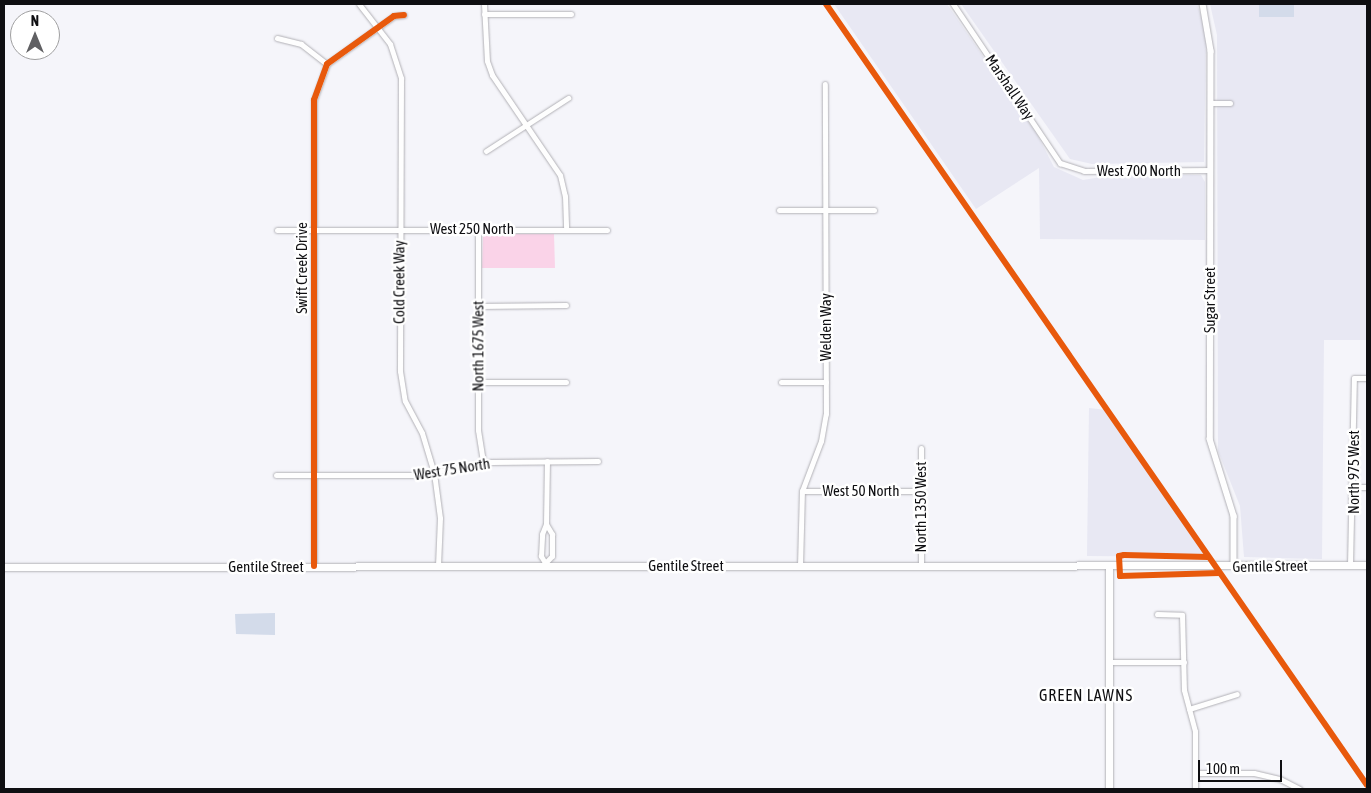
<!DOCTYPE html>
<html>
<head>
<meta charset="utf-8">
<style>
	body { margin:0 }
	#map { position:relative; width:1371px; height:793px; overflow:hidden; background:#f5f5fa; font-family:"Asap Condensed",sans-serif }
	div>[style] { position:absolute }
	.built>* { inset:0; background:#e8e8f3 }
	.green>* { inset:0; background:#fad3e8 }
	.building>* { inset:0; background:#d3dbea }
	.roads { filter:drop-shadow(0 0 1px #b2b1b6) drop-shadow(0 0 1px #b2b1b6) }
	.minor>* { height:5px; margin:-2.5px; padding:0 2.5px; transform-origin:2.5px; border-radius:2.5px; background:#fefefe }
	.tertiary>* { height:5.5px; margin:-2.75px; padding:0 2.75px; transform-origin:2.75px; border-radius:2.75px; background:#fefefe }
	.secondary>* { height:7px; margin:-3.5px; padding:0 3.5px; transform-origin:3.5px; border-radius:3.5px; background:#fefefe }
	.cycleway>* { height:6px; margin:-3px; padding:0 3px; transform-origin:3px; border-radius:3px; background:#e8590c }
	span { translate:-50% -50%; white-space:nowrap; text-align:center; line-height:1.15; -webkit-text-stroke:5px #fff; paint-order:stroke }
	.street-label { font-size:15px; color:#0f0f12 }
	.neighbourhood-label { font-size:16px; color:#0f0f12; letter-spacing:1px }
	.frame { position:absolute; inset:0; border:5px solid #0f0f12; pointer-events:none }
	.north { position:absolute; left:10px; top:10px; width:50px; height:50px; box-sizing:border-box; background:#fff; border:1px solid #9f9fa0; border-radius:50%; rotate:0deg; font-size:14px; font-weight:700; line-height:20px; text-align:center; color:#0f0f12 }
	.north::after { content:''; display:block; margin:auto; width:18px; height:22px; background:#606063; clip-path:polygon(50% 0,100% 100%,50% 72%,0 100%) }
	.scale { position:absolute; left:1198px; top:760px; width:84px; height:22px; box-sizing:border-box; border:2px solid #0f0f12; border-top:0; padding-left:6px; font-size:15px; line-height:18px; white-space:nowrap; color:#0f0f12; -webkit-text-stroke:4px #fff; paint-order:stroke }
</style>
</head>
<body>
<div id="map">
	<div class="built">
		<i style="clip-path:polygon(834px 4px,947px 4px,1038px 136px,1054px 167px,1083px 180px,1113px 175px,1201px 175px,1205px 182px,1205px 240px,1040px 239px,1039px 168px,976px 209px)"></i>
		<i style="clip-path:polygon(961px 4px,1197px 4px,1206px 31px,1204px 162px,1092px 164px,1070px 159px)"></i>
		<i style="clip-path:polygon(1210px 4px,1367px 4px,1367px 340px,1324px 340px,1322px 559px,1244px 557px,1240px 506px,1218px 451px,1217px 35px)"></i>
		<i style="clip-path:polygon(1089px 408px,1107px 410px,1208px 557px,1087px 556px)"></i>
	</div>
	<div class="green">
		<i style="clip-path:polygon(486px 234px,554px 234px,555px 268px,482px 268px,483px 237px)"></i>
	</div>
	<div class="building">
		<i style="clip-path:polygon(1259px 4px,1294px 4px,1294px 17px,1259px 17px)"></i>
		<i style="clip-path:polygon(275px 613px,275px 635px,236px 634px,235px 614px)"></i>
	</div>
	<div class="roads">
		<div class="minor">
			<i style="left:359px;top:4px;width:51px;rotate:52.2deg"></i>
			<i style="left:390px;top:44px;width:36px;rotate:72deg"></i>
			<i style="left:401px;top:78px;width:293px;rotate:90.2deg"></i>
			<i style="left:400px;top:371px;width:30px;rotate:81deg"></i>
			<i style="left:405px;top:401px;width:36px;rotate:62deg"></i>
			<i style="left:422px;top:433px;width:42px;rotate:73.3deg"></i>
			<i style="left:434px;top:473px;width:45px;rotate:82.4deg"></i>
			<i style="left:440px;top:518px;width:48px;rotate:92.4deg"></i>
			<i style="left:484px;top:4px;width:57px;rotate:87deg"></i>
			<i style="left:487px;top:61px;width:15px;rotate:70deg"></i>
			<i style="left:492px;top:75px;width:121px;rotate:55.8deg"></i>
			<i style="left:560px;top:175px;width:22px;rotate:77deg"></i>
			<i style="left:565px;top:196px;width:34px;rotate:88deg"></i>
			<i style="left:953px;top:4px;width:192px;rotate:56.1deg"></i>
			<i style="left:1060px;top:163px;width:25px;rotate:18deg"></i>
			<i style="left:1084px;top:171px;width:125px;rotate:-0.5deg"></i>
			<i style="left:484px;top:14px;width:87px"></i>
			<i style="left:277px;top:38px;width:25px;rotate:14deg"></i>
			<i style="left:301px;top:44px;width:33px;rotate:38deg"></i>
			<i style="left:1210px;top:103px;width:20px"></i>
			<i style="left:486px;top:151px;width:98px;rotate:-32.9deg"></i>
			<i style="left:779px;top:210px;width:95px"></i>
			<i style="left:478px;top:229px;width:201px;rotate:90deg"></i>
			<i style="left:478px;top:430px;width:33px;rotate:81deg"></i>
			<i style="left:277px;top:230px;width:330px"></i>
			<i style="left:478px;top:306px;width:88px;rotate:-0.7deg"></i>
			<i style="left:478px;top:382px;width:88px"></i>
			<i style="left:781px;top:382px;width:45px"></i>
			<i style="left:921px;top:448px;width:118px;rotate:90deg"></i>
			<i style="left:276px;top:475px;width:141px"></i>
			<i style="left:417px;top:475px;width:75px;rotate:-10deg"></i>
			<i style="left:491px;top:462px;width:107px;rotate:-0.5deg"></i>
			<i style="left:1354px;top:487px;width:13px"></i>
			<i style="left:802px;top:491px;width:119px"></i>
			<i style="left:546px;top:524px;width:12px;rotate:59deg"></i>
			<i style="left:552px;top:534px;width:22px;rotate:90deg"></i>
			<i style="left:552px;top:556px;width:7px;rotate:135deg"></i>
			<i style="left:1350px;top:565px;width:187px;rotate:-88.8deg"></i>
			<i style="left:1354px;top:378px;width:13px"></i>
			<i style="left:314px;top:566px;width:466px;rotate:-90deg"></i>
			<i style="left:314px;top:100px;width:38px;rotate:-70deg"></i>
			<i style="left:327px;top:64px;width:82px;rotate:-35.6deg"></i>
			<i style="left:394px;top:16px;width:10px;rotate:-6deg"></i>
			<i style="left:547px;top:566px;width:12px;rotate:-121deg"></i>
			<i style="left:541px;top:556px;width:22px;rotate:-87deg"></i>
			<i style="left:542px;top:534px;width:11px;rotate:-68deg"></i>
			<i style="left:546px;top:524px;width:63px;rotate:-89.1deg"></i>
			<i style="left:800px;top:566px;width:75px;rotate:-88.5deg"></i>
			<i style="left:802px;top:491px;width:53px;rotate:-69.2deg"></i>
			<i style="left:821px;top:441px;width:27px;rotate:-80deg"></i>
			<i style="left:826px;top:414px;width:330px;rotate:-90.2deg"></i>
			<i style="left:1157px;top:614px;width:25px;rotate:2deg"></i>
			<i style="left:1182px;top:615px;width:75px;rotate:88.5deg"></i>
			<i style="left:1184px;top:690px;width:42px;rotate:75deg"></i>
			<i style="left:1195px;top:731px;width:58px;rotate:90deg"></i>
			<i style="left:1108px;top:662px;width:76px"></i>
			<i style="left:1189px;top:709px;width:50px;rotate:-17.4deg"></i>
			<i style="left:1195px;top:773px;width:59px"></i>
			<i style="left:1254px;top:773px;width:27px;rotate:13deg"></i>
			<i style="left:1280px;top:779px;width:22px;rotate:27deg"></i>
		</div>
		<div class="tertiary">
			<i style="left:1203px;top:4px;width:48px;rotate:80.3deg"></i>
			<i style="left:1211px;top:51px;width:388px;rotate:90.1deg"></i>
			<i style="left:1210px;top:439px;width:81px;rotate:72.7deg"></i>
			<i style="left:1234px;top:516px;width:50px;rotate:90deg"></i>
		</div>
		<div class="secondary">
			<i style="left:4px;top:567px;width:1363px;rotate:-0.08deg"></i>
			<i style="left:1109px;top:789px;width:223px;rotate:-90deg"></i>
		</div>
	</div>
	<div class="cycleway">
		<i style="left:826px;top:4px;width:950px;rotate:55.29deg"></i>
		<i style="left:1208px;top:557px;width:84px;rotate:-178.6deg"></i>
		<i style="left:1124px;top:555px;width:5px;rotate:169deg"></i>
		<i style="left:1119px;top:556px;width:20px;rotate:87deg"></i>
		<i style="left:1120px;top:576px;width:99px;rotate:-1.7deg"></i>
		<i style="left:314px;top:566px;width:466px;rotate:-90deg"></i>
		<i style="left:314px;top:100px;width:38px;rotate:-70deg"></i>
		<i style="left:327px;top:64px;width:82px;rotate:-35.6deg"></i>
		<i style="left:394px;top:16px;width:10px;rotate:-6deg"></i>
	</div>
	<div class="street-label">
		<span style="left:1010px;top:87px;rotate:56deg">Marshall Way</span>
		<span style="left:1139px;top:171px">West 700 North</span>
		<span style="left:472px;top:229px">West 250 North</span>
		<span style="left:302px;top:268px;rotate:-90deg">Swift Creek Drive</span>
		<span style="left:399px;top:282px;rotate:-90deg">Cold Creek Way</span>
		<span style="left:1210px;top:300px;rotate:-90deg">Sugar Street</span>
		<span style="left:826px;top:327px;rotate:-90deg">Welden Way</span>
		<span style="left:478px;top:346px;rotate:-90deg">North 1675 West</span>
		<span style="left:452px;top:469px;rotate:-9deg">West 75 North</span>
		<span style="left:1354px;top:472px;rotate:-90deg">North 975 West</span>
		<span style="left:861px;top:491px">West 50 North</span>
		<span style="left:921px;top:507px;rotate:-90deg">North 1350 West</span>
		<span style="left:686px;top:566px">Gentile Street</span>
		<span style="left:1270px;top:566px;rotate:-1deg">Gentile Street</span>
		<span style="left:266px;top:567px">Gentile Street</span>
	</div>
	<div class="neighbourhood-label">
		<span style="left:1086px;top:695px">GREEN LAWNS</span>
	</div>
	<div class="frame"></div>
	<div class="north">N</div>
	<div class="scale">100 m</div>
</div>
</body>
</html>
